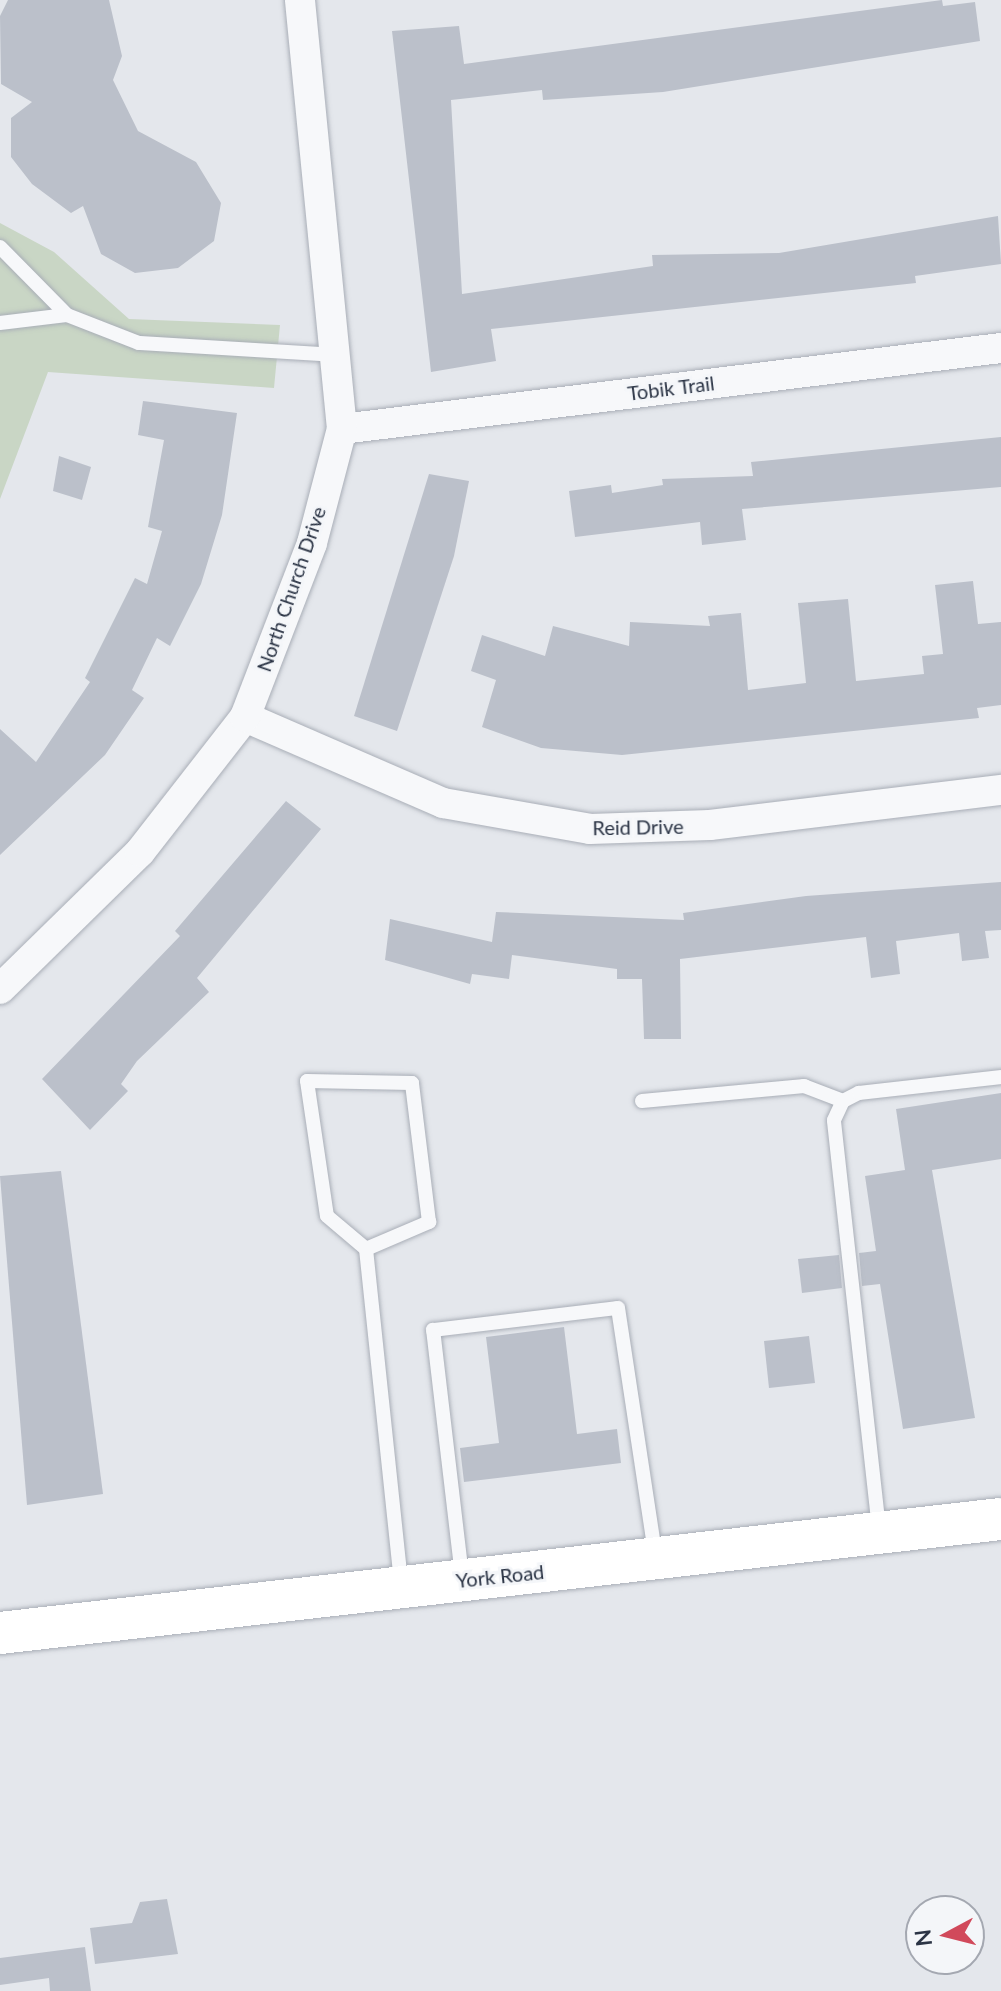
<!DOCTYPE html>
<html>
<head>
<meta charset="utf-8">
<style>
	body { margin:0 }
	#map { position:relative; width:1001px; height:1991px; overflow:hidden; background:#e4e7ec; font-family:Lato,sans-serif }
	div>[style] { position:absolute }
	.green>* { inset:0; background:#c9d6c5 }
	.building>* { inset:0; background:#bbc0ca }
	.roads { filter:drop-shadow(0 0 2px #a9aeb7) drop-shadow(0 0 2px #a9aeb7) }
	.service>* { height:14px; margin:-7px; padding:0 7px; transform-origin:7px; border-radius:7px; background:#f7f8fa }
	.minor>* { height:30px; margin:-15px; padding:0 15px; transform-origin:15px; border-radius:15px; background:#f7f8fa }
	.secondary>* { height:42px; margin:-21px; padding:0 21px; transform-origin:21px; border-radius:21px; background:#fff }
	span { translate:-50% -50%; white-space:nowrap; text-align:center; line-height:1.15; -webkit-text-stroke:6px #f4f6f9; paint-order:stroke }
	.street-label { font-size:20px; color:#2b3445 }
	.north { position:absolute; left:905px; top:1895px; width:80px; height:80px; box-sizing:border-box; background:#f4f6f9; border:2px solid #a4a8b1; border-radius:50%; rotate:263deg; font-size:22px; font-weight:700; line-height:32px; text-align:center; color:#2b3445 }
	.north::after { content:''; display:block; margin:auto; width:28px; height:36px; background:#d1495b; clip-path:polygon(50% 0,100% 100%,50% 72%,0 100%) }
</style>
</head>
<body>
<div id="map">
	<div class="green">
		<i style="clip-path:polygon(0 223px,54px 252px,129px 319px,280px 325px,274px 388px,48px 372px,0 499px)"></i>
	</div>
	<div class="building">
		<i style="clip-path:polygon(8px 0,109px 0,122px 56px,113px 80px,138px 131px,196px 162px,221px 203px,214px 241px,178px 268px,135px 273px,101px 254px,83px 206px,71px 213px,32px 184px,11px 157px,11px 118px,32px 102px,1px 84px,0 16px)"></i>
		<i style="clip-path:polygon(942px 0,943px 6px,975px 2px,980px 41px,663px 92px,543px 100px,542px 90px,451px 100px,462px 294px,653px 266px,652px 255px,779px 253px,998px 216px,1001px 264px,915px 276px,916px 283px,491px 329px,496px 361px,431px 372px,392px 31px,459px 26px,464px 64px)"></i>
		<i style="clip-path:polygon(143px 401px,237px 413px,222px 515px,201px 584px,170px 646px,157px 638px,132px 690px,144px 698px,105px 755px,0 855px,0 729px,36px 762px,90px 682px,85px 678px,135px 578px,147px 584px,162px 531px,148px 527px,164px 440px,138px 435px)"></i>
		<i style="clip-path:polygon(1001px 437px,1001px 487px,742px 509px,746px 540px,702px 545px,700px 522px,575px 537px,569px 491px,611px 485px,612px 493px,663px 485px,662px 479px,753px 476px,751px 462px)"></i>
		<i style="clip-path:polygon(59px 456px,91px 467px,82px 500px,53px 491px)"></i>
		<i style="clip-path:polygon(429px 474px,469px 481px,454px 556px,397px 731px,354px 716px)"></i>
		<i style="clip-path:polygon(973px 581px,978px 624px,1001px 622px,1001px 705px,977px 708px,979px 718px,622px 755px,541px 748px,482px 727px,496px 680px,471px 671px,482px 635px,545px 656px,553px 626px,629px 646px,630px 622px,710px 626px,708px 616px,741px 613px,748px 690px,806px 683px,798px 603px,848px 599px,856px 681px,924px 674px,922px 656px,943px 654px,935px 585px)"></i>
		<i style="clip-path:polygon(286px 801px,321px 829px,197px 978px,209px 992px,137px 1061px,121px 1084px,128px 1091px,90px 1130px,42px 1079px,180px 936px,175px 931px)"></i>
		<i style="clip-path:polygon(1001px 882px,1001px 930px,985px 931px,989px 958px,962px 961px,959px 933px,896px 941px,900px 974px,871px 978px,866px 937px,680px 959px,681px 1039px,644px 1039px,642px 979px,617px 979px,617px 969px,512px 955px,509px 979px,472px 974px,470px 984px,385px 960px,390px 919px,492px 942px,496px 912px,684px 920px,683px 913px,806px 896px)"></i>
		<i style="clip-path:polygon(1001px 1093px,1001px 1159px,932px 1170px,975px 1418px,903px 1429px,880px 1284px,862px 1286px,859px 1253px,876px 1251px,865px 1176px,905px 1170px,896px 1109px)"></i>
		<i style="clip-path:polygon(61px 1171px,103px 1494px,27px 1505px,0 1176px)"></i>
		<i style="clip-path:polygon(839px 1255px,842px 1288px,802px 1293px,798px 1259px)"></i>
		<i style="clip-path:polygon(564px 1327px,577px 1434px,617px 1429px,621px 1463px,464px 1482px,460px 1448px,499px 1443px,486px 1337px)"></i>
		<i style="clip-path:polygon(809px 1336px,815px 1383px,769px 1388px,764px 1341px)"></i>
		<i style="clip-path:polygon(167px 1899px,178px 1954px,95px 1964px,90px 1928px,132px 1923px,140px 1902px)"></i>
		<i style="clip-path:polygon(85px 1947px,91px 1991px,50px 1991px,49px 1978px,0 1985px,0 1958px)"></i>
	</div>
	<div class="roads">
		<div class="service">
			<i style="left:0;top:247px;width:95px;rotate:45.4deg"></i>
			<i style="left:67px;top:315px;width:77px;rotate:21.3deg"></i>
			<i style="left:139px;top:343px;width:195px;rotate:3.5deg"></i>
			<i style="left:0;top:323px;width:67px;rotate:-6.8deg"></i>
			<i style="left:642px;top:1101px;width:163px;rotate:-5.3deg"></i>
			<i style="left:804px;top:1086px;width:42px;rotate:21deg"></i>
			<i style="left:366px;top:1249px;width:69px;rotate:-23.2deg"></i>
			<i style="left:429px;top:1222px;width:140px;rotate:-97deg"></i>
			<i style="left:412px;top:1083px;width:105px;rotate:-178.9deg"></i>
			<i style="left:307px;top:1081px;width:136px;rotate:81.6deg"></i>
			<i style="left:327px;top:1216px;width:51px;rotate:40.2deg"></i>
			<i style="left:366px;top:1249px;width:336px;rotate:84deg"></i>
			<i style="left:879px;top:1529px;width:411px;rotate:-96.3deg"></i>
			<i style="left:834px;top:1120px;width:21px;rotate:-65deg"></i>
			<i style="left:843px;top:1101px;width:18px;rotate:-27deg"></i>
			<i style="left:859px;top:1093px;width:143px;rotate:-6.4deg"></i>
			<i style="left:462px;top:1576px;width:248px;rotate:-96.7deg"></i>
			<i style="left:433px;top:1330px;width:186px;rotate:-6.8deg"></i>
			<i style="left:618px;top:1308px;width:249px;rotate:81.4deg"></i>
		</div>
		<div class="minor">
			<i style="left:342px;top:429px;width:664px;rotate:-7.01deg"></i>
			<i style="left:245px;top:717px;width:216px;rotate:23.5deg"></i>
			<i style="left:443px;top:803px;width:149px;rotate:10deg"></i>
			<i style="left:590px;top:829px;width:120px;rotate:-1.9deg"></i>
			<i style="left:710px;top:825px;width:293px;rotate:-6.9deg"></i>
			<i style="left:0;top:989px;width:196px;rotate:-44.4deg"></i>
			<i style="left:140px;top:852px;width:171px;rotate:-52.1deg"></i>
			<i style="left:245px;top:717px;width:186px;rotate:-68.9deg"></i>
			<i style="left:312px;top:543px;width:118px;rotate:-75.3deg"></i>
			<i style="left:342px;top:429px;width:431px;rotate:-95.6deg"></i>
		</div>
		<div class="secondary">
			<i style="left:0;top:1633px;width:1007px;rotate:-6.5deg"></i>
		</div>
	</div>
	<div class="street-label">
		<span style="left:671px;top:388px;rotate:-7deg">Tobik Trail</span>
		<span style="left:291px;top:589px;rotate:-71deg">North Church Drive</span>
		<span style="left:638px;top:827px;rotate:-1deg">Reid Drive</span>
		<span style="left:500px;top:1576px;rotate:-6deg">York Road</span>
	</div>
	<div class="north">N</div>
</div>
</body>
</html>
